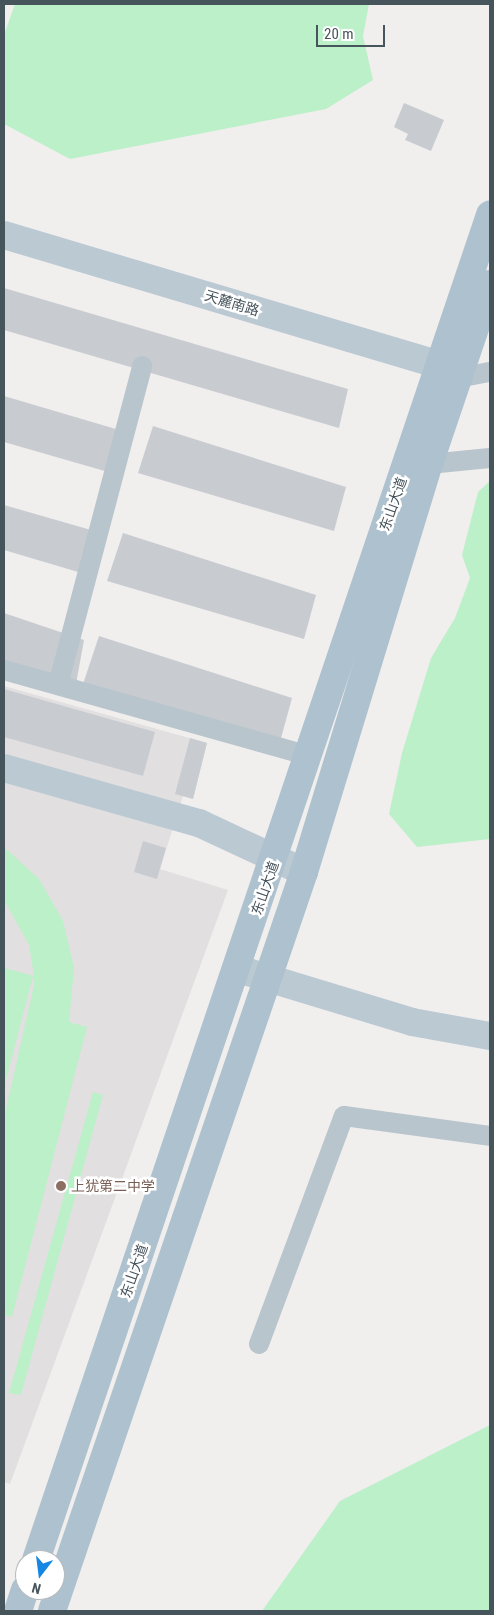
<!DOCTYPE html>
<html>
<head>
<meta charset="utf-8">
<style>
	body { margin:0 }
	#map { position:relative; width:494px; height:1615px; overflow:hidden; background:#f1eeee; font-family:"Roboto Condensed","Noto Sans SC",sans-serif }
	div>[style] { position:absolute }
	.education>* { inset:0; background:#e2dfe0 }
	.green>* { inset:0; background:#bbf0c9 }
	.building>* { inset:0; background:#c8ccd1 }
	.street>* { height:20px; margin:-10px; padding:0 10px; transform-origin:10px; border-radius:10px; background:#b9c5cc }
	.secondary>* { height:28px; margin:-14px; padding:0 14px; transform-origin:14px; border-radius:14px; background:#bbc9d3 }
	.primary>* { height:28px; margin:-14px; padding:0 14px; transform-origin:14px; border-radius:14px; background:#adc1ce }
	.dots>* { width:14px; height:14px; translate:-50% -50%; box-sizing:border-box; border:2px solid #fff; border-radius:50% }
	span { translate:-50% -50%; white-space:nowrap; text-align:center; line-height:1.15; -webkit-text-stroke:5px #fff; paint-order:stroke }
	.street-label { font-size:14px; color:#46545c }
	.education-label { font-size:14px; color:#785e54 }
	.left { translate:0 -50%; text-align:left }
	.frame { position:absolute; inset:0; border:5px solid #46545c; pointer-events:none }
	.north { position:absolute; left:15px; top:1550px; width:50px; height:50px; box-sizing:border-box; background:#fff; border:1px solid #b5bbbe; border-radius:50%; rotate:195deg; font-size:14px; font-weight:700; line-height:20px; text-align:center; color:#46545c }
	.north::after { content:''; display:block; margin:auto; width:18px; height:22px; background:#1587e3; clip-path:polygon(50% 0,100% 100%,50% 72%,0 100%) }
	.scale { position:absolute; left:316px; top:25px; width:69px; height:22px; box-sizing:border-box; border:2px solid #46545c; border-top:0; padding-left:6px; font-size:15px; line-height:18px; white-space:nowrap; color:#46545c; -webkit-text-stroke:4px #fff; paint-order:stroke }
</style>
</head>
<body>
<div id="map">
	<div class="education">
		<i style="clip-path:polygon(4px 686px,207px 743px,193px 799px,183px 796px,160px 869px,228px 890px,10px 1484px,4px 1482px)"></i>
	</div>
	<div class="green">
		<i style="clip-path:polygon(15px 4px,369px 4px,363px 36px,373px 80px,326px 109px,70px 159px,4px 124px,4px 35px)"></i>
		<i style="clip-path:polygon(490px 481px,490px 839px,417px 847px,389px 814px,402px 753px,431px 658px,455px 618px,470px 578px,462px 555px,478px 492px)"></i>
		<i style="clip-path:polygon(4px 847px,39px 879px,63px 921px,74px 968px,69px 1022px,87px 1027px,12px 1317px,4px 1315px,4px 1118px,34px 985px,33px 976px,4px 1088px,4px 968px,34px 976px,29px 945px,4px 900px)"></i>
		<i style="clip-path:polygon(93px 1092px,103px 1095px,21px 1395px,9px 1393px)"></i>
		<i style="clip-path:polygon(490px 1425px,490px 1611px,262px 1611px,340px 1501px)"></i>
	</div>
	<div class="building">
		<i style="clip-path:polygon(404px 103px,444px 120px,431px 151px,405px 140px,408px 134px,394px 127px)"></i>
		<i style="clip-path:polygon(4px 288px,348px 389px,339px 428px,4px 330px)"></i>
		<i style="clip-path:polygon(4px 396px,126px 432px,115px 474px,4px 442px)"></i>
		<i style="clip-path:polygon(153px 426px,346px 487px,334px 531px,138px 473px)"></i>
		<i style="clip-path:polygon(4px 505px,105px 534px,95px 577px,4px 550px)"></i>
		<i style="clip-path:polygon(123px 533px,316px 595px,304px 639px,107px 581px)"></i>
		<i style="clip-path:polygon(4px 613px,84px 640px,76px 684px,4px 663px)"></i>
		<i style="clip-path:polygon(99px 636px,292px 698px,280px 742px,83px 684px)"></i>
		<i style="clip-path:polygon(4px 689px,155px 732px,143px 776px,4px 737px)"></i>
		<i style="clip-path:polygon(190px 738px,207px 743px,193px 799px,175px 794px)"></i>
		<i style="clip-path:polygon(143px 841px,166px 848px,157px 879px,134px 872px)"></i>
	</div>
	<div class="street">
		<i style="left:458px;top:378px;width:33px;rotate:-11deg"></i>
		<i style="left:429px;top:464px;width:61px;rotate:-5.6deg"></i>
		<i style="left:4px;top:670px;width:317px;rotate:15.7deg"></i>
		<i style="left:58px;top:685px;width:330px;rotate:-75.2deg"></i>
		<i style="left:259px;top:1344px;width:243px;rotate:-69.6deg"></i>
		<i style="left:344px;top:1116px;width:147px;rotate:7.8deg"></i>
	</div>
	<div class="secondary">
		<i style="left:4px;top:235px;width:476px;rotate:16.6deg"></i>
		<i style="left:4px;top:768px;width:203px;rotate:15.8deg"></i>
		<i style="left:199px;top:823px;width:116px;rotate:25deg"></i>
		<i style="left:238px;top:969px;width:182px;rotate:16.9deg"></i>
		<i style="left:412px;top:1022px;width:79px;rotate:10.2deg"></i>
	</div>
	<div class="primary">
		<i style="left:36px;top:1560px;width:1420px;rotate:-71.35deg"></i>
		<i style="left:18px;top:1611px;width:22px;rotate:-72deg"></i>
		<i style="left:52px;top:1611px;width:781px;rotate:-71.17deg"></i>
		<i style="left:304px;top:872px;width:427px;rotate:-73deg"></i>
		<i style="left:429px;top:464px;width:190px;rotate:-71.3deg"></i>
	</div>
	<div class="dots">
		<i style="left:61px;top:1186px;background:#8d6e63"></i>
	</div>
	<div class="street-label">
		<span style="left:232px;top:303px;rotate:17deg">天麓南路</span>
		<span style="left:393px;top:504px;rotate:-71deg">东山大道</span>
		<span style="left:265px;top:888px;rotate:-71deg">东山大道</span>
		<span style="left:134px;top:1271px;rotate:-71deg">东山大道</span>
	</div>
	<div class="education-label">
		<span class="left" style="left:71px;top:1186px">上犹第二中学</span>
	</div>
	<div class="frame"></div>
	<div class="north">N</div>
	<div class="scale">20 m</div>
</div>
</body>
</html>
